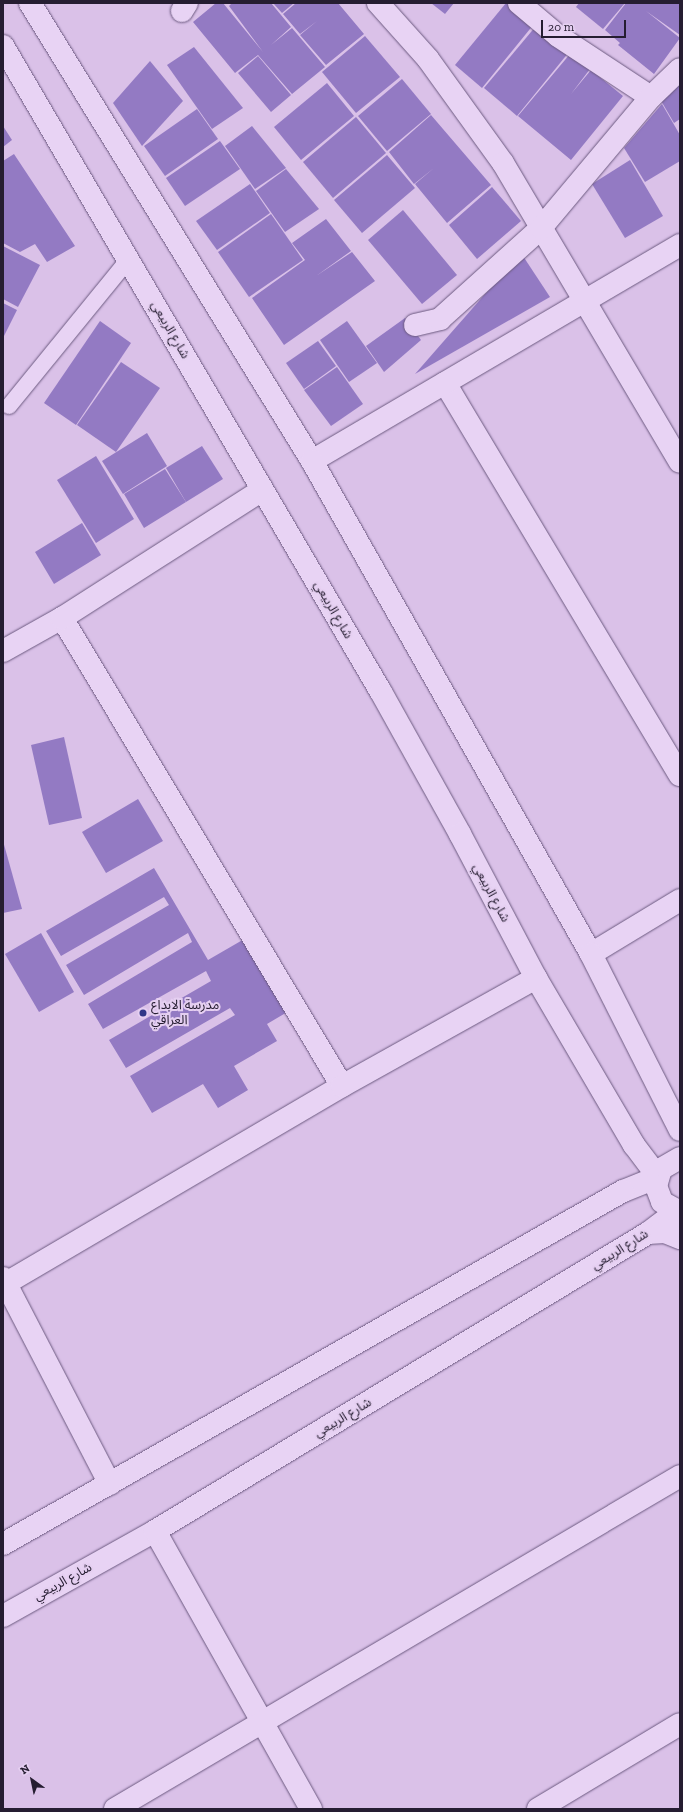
<!DOCTYPE html>
<html>
<head>
<meta charset="utf-8">
<style>
	body { margin:0 }
	#map { position:relative; width:683px; height:1812px; overflow:hidden; background:#dac1e8; font-family:"Zilla Slab","Noto Sans Arabic",serif }
	div>[style] { position:absolute }
	.building>* { inset:0; background:#937ac3 }
	.roads { filter:drop-shadow(0 0 1px #6c5a80) drop-shadow(0 0 1px #6c5a80) }
	.service>* { height:16px; margin:-8px; padding:0 8px; transform-origin:8px; border-radius:8px; background:#e8d3f4 }
	.minor>* { height:22px; margin:-11px; padding:0 11px; transform-origin:11px; border-radius:11px; background:#e8d3f4 }
	.tertiary>* { height:22px; margin:-11px; padding:0 11px; transform-origin:11px; border-radius:11px; background:#e8d3f4 }
	.dots>* { width:11px; height:11px; translate:-50% -50%; box-sizing:border-box; border:2px solid #e5cff1; border-radius:50% }
	span { translate:-50% -50%; white-space:nowrap; text-align:center; line-height:1.15; -webkit-text-stroke:4px #e5cff1; paint-order:stroke }
	.street-label { font-size:13px; color:#251d31 }
	.poi-label { font-size:13px; color:#251d31 }
	.left { translate:0 -50%; text-align:left }
	.frame { position:absolute; inset:0; border:4px solid #251d31; pointer-events:none }
	.north { position:absolute; left:12px; top:1760px; width:40px; height:40px; -webkit-text-stroke:3px #e5cff1; paint-order:stroke; rotate:327deg; font-size:11px; font-weight:700; line-height:16px; text-align:center; color:#251d31 }
	.north::after { content:''; display:block; margin:auto; width:14px; height:18px; background:#251d31; clip-path:polygon(50% 0,100% 100%,50% 72%,0 100%) }
	.scale { position:absolute; left:541px; top:20px; width:85px; height:18px; box-sizing:border-box; border:2px solid #251d31; border-top:0; padding-left:5px; font-size:12px; line-height:14px; white-space:nowrap; color:#251d31; -webkit-text-stroke:3px #e5cff1; paint-order:stroke }
</style>
</head>
<body>
<div id="map">
	<div class="building">
		<i style="clip-path:polygon(216px 3px,223px 3px,263px 52px,229px 6px,232px 3px,271px 3px,291px 27px,271px 45px,292px 28px,325px 67px,292px 94px,258px 55px,235px 73px,193px 22px)"></i>
		<i style="clip-path:polygon(273px 3px,294px 3px,282px 13px)"></i>
		<i style="clip-path:polygon(296px 3px,338px 3px,364px 34px,326px 65px,300px 35px,317px 21px,300px 34px,283px 14px)"></i>
		<i style="clip-path:polygon(431px 3px,454px 3px,445px 14px)"></i>
		<i style="clip-path:polygon(506px 3px,534px 24px,482px 88px,455px 65px)"></i>
		<i style="clip-path:polygon(579px 3px,625px 3px,603px 29px,576px 7px)"></i>
		<i style="clip-path:polygon(626px 3px,680px 3px,680px 35px,646px 11px,680px 38px,654px 74px,618px 45px,620px 43px,605px 30px)"></i>
		<i style="clip-path:polygon(536px 26px,569px 52px,517px 116px,484px 88px)"></i>
		<i style="clip-path:polygon(365px 36px,400px 77px,356px 113px,322px 72px)"></i>
		<i style="clip-path:polygon(194px 47px,243px 108px,212px 129px,167px 65px)"></i>
		<i style="clip-path:polygon(570px 54px,590px 69px,571px 94px,591px 70px,623px 96px,571px 160px,518px 116px)"></i>
		<i style="clip-path:polygon(258px 56px,291px 95px,271px 112px,238px 73px)"></i>
		<i style="clip-path:polygon(150px 61px,183px 101px,142px 146px,113px 103px)"></i>
		<i style="clip-path:polygon(402px 79px,431px 114px,387px 151px,358px 116px)"></i>
		<i style="clip-path:polygon(680px 79px,680px 119px,674px 123px,660px 99px)"></i>
		<i style="clip-path:polygon(327px 83px,354px 116px,301px 160px,274px 127px)"></i>
		<i style="clip-path:polygon(662px 104px,680px 135px,680px 161px,645px 182px,624px 148px)"></i>
		<i style="clip-path:polygon(197px 109px,218px 139px,165px 176px,144px 146px)"></i>
		<i style="clip-path:polygon(431px 115px,491px 185px,447px 223px,415px 184px,434px 168px,414px 184px,389px 152px)"></i>
		<i style="clip-path:polygon(356px 117px,386px 153px,333px 198px,303px 162px)"></i>
		<i style="clip-path:polygon(3px 126px,12px 140px,3px 147px)"></i>
		<i style="clip-path:polygon(252px 126px,286px 168px,255px 189px,225px 146px)"></i>
		<i style="clip-path:polygon(220px 141px,240px 169px,185px 206px,166px 178px)"></i>
		<i style="clip-path:polygon(14px 154px,75px 246px,47px 262px,35px 244px,20px 252px,3px 243px,3px 161px)"></i>
		<i style="clip-path:polygon(387px 155px,415px 188px,362px 233px,334px 200px)"></i>
		<i style="clip-path:polygon(630px 160px,663px 216px,625px 238px,592px 184px)"></i>
		<i style="clip-path:polygon(286px 169px,319px 209px,285px 232px,256px 191px)"></i>
		<i style="clip-path:polygon(250px 184px,270px 213px,217px 250px,196px 221px)"></i>
		<i style="clip-path:polygon(492px 187px,521px 221px,477px 259px,449px 225px)"></i>
		<i style="clip-path:polygon(403px 210px,457px 275px,422px 304px,368px 240px)"></i>
		<i style="clip-path:polygon(271px 214px,303px 260px,249px 297px,218px 252px)"></i>
		<i style="clip-path:polygon(326px 219px,351px 251px,316px 276px,352px 252px,375px 281px,284px 345px,252px 298px,305px 260px,292px 243px)"></i>
		<i style="clip-path:polygon(3px 246px,40px 265px,18px 307px,3px 299px)"></i>
		<i style="clip-path:polygon(521px 253px,550px 297px,415px 374px)"></i>
		<i style="clip-path:polygon(3px 303px,17px 310px,3px 338px)"></i>
		<i style="clip-path:polygon(405px 318px,421px 340px,384px 372px,366px 346px)"></i>
		<i style="clip-path:polygon(100px 321px,131px 343px,76px 425px,44px 403px)"></i>
		<i style="clip-path:polygon(347px 321px,377px 363px,349px 382px,320px 340px)"></i>
		<i style="clip-path:polygon(318px 341px,336px 366px,304px 389px,286px 363px)"></i>
		<i style="clip-path:polygon(121px 362px,160px 388px,116px 452px,77px 425px)"></i>
		<i style="clip-path:polygon(337px 367px,363px 404px,331px 426px,304px 390px)"></i>
		<i style="clip-path:polygon(147px 433px,167px 466px,123px 494px,102px 461px)"></i>
		<i style="clip-path:polygon(202px 446px,223px 479px,186px 502px,166px 468px)"></i>
		<i style="clip-path:polygon(96px 456px,134px 519px,96px 543px,57px 480px)"></i>
		<i style="clip-path:polygon(165px 469px,186px 502px,144px 528px,124px 494px)"></i>
		<i style="clip-path:polygon(82px 523px,101px 555px,54px 584px,35px 552px)"></i>
		<i style="clip-path:polygon(64px 737px,82px 818px,49px 825px,31px 745px)"></i>
		<i style="clip-path:polygon(138px 799px,163px 841px,106px 873px,82px 832px)"></i>
		<i style="clip-path:polygon(3px 841px,22px 909px,3px 913px)"></i>
		<i style="clip-path:polygon(154px 868px,208px 960px,246px 938px,289px 1011px,267px 1024px,277px 1041px,234px 1066px,248px 1090px,218px 1108px,203px 1084px,152px 1113px,130px 1076px,235px 1015px,230px 1008px,126px 1068px,109px 1040px,211px 981px,206px 971px,103px 1029px,88px 1004px,192px 942px,188px 933px,84px 995px,66px 965px,169px 905px,164px 897px,61px 956px,46px 931px)"></i>
		<i style="clip-path:polygon(41px 933px,74px 992px,39px 1012px,5px 954px)"></i>
	</div>
	<div class="roads">
		<div class="service">
			<i style="left:9px;top:406px;width:188px;rotate:-50.8deg"></i>
		</div>
		<div class="minor">
			<i style="left:378px;top:3px;width:75px;rotate:48.2deg"></i>
			<i style="left:428px;top:59px;width:128px;rotate:54.2deg"></i>
			<i style="left:503px;top:163px;width:347px;rotate:59.4deg"></i>
			<i style="left:519px;top:3px;width:51px;rotate:40.2deg"></i>
			<i style="left:558px;top:36px;width:111px;rotate:33.3deg"></i>
			<i style="left:182px;top:11px;width:9px;rotate:-58deg"></i>
			<i style="left:415px;top:325px;width:26px;rotate:-13deg"></i>
			<i style="left:440px;top:319px;width:136px;rotate:-42deg"></i>
			<i style="left:541px;top:228px;width:171px;rotate:-50deg"></i>
			<i style="left:651px;top:97px;width:40px;rotate:-44deg"></i>
			<i style="left:445px;top:383px;width:457px;rotate:59.1deg"></i>
			<i style="left:312px;top:461px;width:427px;rotate:-30.4deg"></i>
			<i style="left:62px;top:618px;width:545px;rotate:59.11deg"></i>
			<i style="left:3px;top:651px;width:68px;rotate:-29.2deg"></i>
			<i style="left:62px;top:618px;width:237px;rotate:-32.6deg"></i>
			<i style="left:591px;top:954px;width:104px;rotate:-31.2deg"></i>
			<i style="left:3px;top:1278px;width:232px;rotate:62.6deg"></i>
			<i style="left:3px;top:1285px;width:393px;rotate:-30.4deg"></i>
			<i style="left:342px;top:1086px;width:222px;rotate:-29.1deg"></i>
			<i style="left:155px;top:1531px;width:319px;rotate:60.7deg"></i>
			<i style="left:115px;top:1809px;width:656px;rotate:-30.51deg"></i>
			<i style="left:538px;top:1809px;width:165px;rotate:-30.9deg"></i>
		</div>
		<div class="tertiary">
			<i style="left:30px;top:3px;width:538px;rotate:58.38deg"></i>
			<i style="left:312px;top:461px;width:566px;rotate:60.49deg"></i>
			<i style="left:591px;top:954px;width:197px;rotate:63.2deg"></i>
			<i style="left:3px;top:46px;width:748px;rotate:59.67deg"></i>
			<i style="left:381px;top:692px;width:162px;rotate:60.9deg"></i>
			<i style="left:460px;top:834px;width:163px;rotate:62.2deg"></i>
			<i style="left:536px;top:978px;width:194px;rotate:59.6deg"></i>
			<i style="left:634px;top:1145px;width:40px;rotate:53deg"></i>
			<i style="left:658px;top:1177px;width:38px;rotate:158deg"></i>
			<i style="left:623px;top:1191px;width:713px;rotate:150.34deg"></i>
			<i style="left:680px;top:1158px;width:22px;rotate:150deg"></i>
			<i style="left:661px;top:1169px;width:18px;rotate:106deg"></i>
			<i style="left:656px;top:1186px;width:17px;rotate:69deg"></i>
			<i style="left:662px;top:1202px;width:21px;rotate:29deg"></i>
			<i style="left:648px;top:1233px;width:17px;rotate:-3deg"></i>
			<i style="left:665px;top:1232px;width:16px;rotate:22deg"></i>
			<i style="left:3px;top:1616px;width:174px;rotate:-29.2deg"></i>
			<i style="left:155px;top:1531px;width:576px;rotate:-31.15deg"></i>
			<i style="left:648px;top:1233px;width:36px;rotate:-37deg"></i>
			<i style="left:677px;top:1211px;width:8px;rotate:67deg"></i>
		</div>
	</div>
	<div class="dots">
		<i style="left:143px;top:1013px;background:#313788"></i>
	</div>
	<div class="street-label">
		<span style="left:170px;top:330px;rotate:60deg">شارع الربيعي</span>
		<span style="left:333px;top:610px;rotate:60deg">شارع الربيعي</span>
		<span style="left:491px;top:893px;rotate:62deg">شارع الربيعي</span>
		<span style="left:620px;top:1250px;rotate:-32deg">شارع الربيعي</span>
		<span style="left:343px;top:1418px;rotate:-31deg">شارع الربيعي</span>
		<span style="left:63px;top:1582px;rotate:-29deg">شارع الربيعي</span>
	</div>
	<div class="poi-label">
		<span class="left" style="left:151px;top:1013px">مدرسة الابداع<br>العراقي</span>
	</div>
	<div class="frame"></div>
	<div class="north">N</div>
	<div class="scale">20 m</div>
</div>
</body>
</html>
